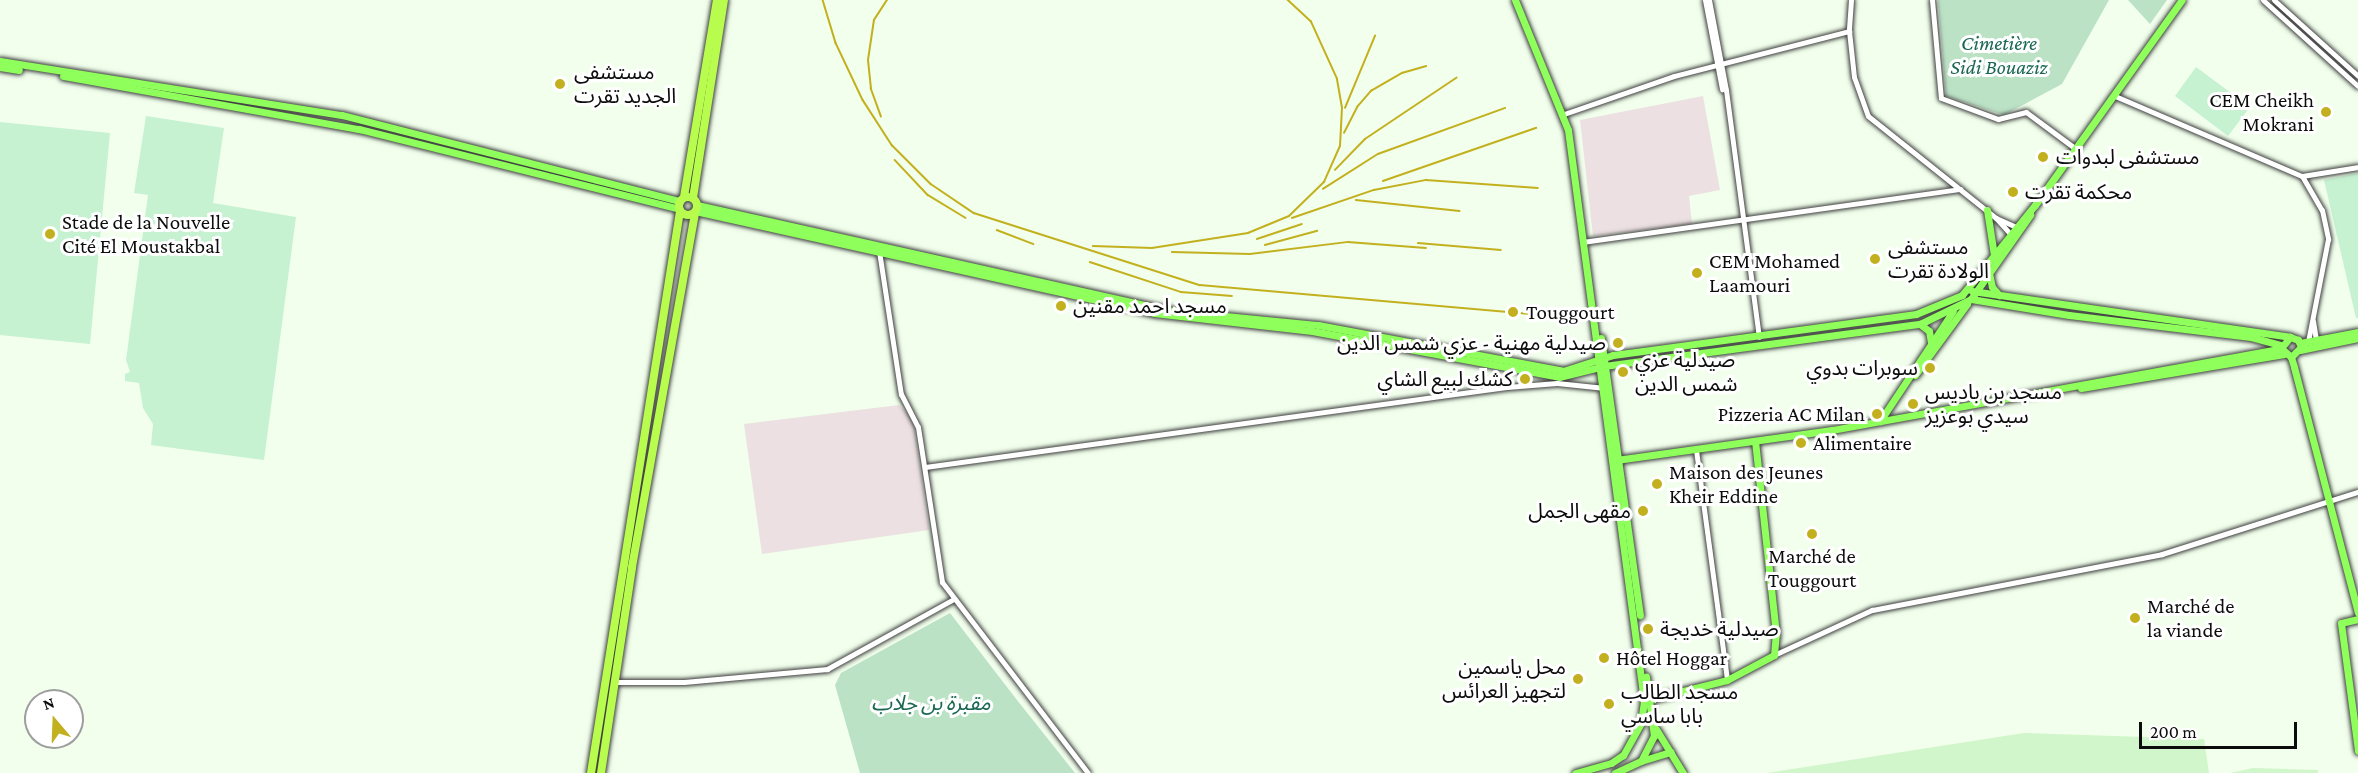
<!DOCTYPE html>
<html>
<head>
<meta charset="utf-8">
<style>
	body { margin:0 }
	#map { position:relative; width:2358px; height:773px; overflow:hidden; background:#f1ffec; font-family:"Crimson Pro","Noto Sans Arabic",serif }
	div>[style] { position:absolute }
	.industrial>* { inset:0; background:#ece0e2 }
	.farmland>* { inset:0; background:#d1f6cb }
	.cemetery>* { inset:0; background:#bce2c6 }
	.pitch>* { inset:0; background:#c6f2d2 }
	.roads { filter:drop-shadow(0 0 2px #3f3f3f) drop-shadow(0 0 2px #3f3f3f) }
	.minor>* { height:5px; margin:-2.5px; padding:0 2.5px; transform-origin:2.5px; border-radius:2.5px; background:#fff }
	.major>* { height:7px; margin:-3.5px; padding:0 3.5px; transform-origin:3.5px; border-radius:3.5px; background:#8fff5c }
	.highway>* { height:8px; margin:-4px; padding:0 4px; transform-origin:4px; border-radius:4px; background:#b8fc4d }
	.highway>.ring { margin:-4px; padding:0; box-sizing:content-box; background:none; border:8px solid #b8fc4d; border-radius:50% }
	.rail>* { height:1.5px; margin:-0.75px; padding:0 0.75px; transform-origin:0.75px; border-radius:0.75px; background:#c3b01e }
	.dots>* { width:16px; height:16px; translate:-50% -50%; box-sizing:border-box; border:3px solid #fff; border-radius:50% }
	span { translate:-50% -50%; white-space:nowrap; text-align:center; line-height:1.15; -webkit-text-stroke:6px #fff; paint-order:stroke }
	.park-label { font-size:21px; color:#1a6752; font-style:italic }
	.poi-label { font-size:21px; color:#0c0c0c }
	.left { translate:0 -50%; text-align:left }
	.right { translate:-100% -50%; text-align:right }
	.north { position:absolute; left:24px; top:689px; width:60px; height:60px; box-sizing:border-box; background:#fff; border:2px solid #9e9e9e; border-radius:50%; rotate:341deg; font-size:16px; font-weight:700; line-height:24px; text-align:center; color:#0c0c0c }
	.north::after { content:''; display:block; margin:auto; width:21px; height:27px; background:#c3b01e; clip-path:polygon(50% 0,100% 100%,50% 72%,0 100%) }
	.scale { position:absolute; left:2139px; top:722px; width:158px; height:27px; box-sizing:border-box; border:3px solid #0c0c0c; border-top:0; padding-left:8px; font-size:18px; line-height:21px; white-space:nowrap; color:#0c0c0c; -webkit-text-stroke:4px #fff; paint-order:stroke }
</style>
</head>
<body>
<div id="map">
	<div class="industrial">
		<i style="clip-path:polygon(1703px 96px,1720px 190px,1689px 196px,1692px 224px,1593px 236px,1580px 120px)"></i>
		<i style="clip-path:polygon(899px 405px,913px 420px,929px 530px,762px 554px,744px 424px)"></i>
	</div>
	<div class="farmland">
		<i style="clip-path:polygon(2024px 733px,2204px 739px,2209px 773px,1767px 773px)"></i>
		<i style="clip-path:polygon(2253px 768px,2318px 770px,2318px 773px,2230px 773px)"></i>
	</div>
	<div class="cemetery">
		<i style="clip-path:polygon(1938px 0,2109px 0,2062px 84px,2004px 115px,1946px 96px)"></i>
		<i style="clip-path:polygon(2128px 0,2167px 0,2150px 24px)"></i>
		<i style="clip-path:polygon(950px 613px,1017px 700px,1075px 773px,860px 773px,835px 685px,841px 673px)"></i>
	</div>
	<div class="pitch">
		<i style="clip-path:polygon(2196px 67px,2250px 107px,2228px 136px,2175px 96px)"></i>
		<i style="clip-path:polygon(146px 116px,224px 128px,213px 203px,296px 217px,264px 460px,151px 445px,153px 424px,143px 408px,139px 383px,125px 381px,125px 374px,130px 372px,126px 360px,148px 195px,134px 193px)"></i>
		<i style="clip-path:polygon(0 122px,110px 133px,90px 344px,0 335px)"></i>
		<i style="clip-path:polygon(2358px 173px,2358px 318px,2356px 318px,2324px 180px)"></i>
	</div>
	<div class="roads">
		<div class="minor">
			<i style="left:1705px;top:0;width:91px;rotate:79.2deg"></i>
			<i style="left:1709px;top:0;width:92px;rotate:79.3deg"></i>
			<i style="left:1726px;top:90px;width:249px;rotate:82.4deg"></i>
			<i style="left:1851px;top:0;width:31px;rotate:94deg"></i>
			<i style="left:1849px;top:31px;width:46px;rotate:83.8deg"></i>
			<i style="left:1854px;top:77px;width:41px;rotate:70.3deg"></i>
			<i style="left:1868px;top:116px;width:164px;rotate:38.6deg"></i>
			<i style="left:1996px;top:218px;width:24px;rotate:24deg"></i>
			<i style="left:1932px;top:0;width:98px;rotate:84.8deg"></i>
			<i style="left:1941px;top:98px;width:61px;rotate:20.2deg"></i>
			<i style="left:1998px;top:119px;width:29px;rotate:-14deg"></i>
			<i style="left:2026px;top:112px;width:62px;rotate:36.5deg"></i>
			<i style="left:2263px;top:0;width:128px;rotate:42.2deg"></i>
			<i style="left:2274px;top:0;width:113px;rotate:42.1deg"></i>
			<i style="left:2115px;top:96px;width:203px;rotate:23.2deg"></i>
			<i style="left:2302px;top:176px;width:39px;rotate:60deg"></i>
			<i style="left:2322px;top:210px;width:30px;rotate:78deg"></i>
			<i style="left:2328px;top:239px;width:105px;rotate:101deg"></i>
			<i style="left:1564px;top:114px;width:116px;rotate:-19.1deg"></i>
			<i style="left:1674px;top:76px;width:181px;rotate:-14.4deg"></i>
			<i style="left:2302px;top:176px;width:57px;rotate:-9.1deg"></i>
			<i style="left:1996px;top:218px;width:25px;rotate:48deg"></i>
			<i style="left:1583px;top:242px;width:381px;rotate:-8deg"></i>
			<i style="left:879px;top:251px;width:145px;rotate:81.3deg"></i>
			<i style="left:901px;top:394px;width:37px;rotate:63deg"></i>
			<i style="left:918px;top:427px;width:157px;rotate:81.2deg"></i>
			<i style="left:942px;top:582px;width:240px;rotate:52.6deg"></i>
			<i style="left:2313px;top:321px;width:20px;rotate:81deg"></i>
			<i style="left:1696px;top:450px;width:232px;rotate:82.3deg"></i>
			<i style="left:925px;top:467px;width:587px;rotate:-7.83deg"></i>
			<i style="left:1507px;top:387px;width:50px;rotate:-4.6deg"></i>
			<i style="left:1557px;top:383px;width:48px;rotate:5.9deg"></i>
			<i style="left:1774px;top:655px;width:108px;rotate:-24.7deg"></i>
			<i style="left:1872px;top:610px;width:295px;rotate:-10.9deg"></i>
			<i style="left:2162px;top:554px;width:206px;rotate:-17.6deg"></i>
			<i style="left:615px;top:682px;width:69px"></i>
			<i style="left:684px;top:682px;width:144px;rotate:-5.2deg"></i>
			<i style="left:827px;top:669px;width:143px;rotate:-28.9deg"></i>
		</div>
		<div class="major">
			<i style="left:1515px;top:0;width:140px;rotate:67.8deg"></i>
			<i style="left:1568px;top:130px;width:576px;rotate:82.42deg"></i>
			<i style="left:1644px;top:701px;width:22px;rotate:98deg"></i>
			<i style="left:1641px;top:723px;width:37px;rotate:119deg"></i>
			<i style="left:1623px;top:755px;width:14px;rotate:146deg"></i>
			<i style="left:1611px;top:763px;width:37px;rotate:164deg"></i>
			<i style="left:0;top:61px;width:346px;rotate:9deg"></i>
			<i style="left:342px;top:115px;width:349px;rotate:14.3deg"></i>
			<i style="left:0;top:67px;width:19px;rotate:9deg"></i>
			<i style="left:63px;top:76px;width:301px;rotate:10.2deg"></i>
			<i style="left:359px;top:129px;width:330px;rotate:14deg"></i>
			<i style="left:697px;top:205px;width:480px;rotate:12.6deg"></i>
			<i style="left:1165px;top:310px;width:154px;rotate:5.6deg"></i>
			<i style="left:1318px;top:325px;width:249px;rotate:10.6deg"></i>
			<i style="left:1563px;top:371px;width:52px;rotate:-17.7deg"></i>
			<i style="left:1613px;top:355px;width:306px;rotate:-7.7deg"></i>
			<i style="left:1916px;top:314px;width:50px;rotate:-22.4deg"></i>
			<i style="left:1962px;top:295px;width:116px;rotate:-51deg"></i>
			<i style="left:2035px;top:205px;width:252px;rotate:-54.4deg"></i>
			<i style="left:1987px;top:210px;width:46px;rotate:81.2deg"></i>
			<i style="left:695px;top:211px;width:470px;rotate:12.5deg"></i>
			<i style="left:1154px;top:313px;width:159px;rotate:6.5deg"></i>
			<i style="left:1312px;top:331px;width:251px;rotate:10.5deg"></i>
			<i style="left:1559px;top:377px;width:46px;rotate:-13.7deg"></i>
			<i style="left:1604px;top:366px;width:319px;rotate:-7.6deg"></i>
			<i style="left:1920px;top:324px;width:57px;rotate:-26.1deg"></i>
			<i style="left:1971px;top:299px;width:103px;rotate:-54.9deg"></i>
			<i style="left:1989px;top:273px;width:14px;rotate:78deg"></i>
			<i style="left:1992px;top:287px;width:11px;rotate:49deg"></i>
			<i style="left:1972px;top:291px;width:321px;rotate:8.2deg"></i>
			<i style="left:1971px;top:299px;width:99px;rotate:9.3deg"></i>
			<i style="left:2069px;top:315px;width:183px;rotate:6.9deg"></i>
			<i style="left:2251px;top:337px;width:31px;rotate:15deg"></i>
			<i style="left:1920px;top:324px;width:11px;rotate:38deg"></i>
			<i style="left:1929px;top:331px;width:11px;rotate:80deg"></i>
			<i style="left:1601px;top:338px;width:280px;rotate:82deg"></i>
			<i style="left:2300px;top:343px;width:59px;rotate:-10.7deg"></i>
			<i style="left:2300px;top:350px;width:59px;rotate:-11.7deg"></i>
			<i style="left:2291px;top:357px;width:14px;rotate:-45deg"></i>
			<i style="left:2301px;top:347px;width:8px;rotate:-113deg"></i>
			<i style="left:2298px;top:340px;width:9px;rotate:-159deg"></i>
			<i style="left:2290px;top:337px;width:14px;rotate:129deg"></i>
			<i style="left:2281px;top:348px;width:13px;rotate:42deg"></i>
			<i style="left:2291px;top:357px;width:10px;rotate:73deg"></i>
			<i style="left:2294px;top:367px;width:254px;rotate:75.4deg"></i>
			<i style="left:1915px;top:375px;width:88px;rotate:-53.8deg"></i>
			<i style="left:2081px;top:388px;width:206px;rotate:-9.5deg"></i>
			<i style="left:1880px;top:421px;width:132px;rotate:-56.4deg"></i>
			<i style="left:1616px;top:460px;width:218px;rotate:-7.9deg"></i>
			<i style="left:1832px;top:430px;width:456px;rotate:-10.3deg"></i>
			<i style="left:2358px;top:619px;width:17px;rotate:167deg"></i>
			<i style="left:2341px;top:623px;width:129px;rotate:82.4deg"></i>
			<i style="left:1647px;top:700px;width:82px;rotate:-14deg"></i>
			<i style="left:1727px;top:680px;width:53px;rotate:-28deg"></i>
			<i style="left:1774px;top:655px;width:21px;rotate:-85deg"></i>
			<i style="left:1776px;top:634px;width:194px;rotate:-96.2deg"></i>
			<i style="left:1656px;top:729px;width:52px;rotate:58.5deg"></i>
			<i style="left:1641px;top:761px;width:31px;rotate:-17deg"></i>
			<i style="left:1615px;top:773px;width:29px;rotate:-25deg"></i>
			<i style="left:1641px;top:761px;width:28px;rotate:-63deg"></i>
			<i style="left:1654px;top:736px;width:60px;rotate:-97.7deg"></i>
		</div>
		<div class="highway">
			<i class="ring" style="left:679px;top:197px;width:10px;height:10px"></i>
			<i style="left:684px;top:197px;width:200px;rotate:-80.5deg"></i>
			<i style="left:693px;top:198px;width:200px;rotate:-81.1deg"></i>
			<i style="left:591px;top:773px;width:569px;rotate:-81deg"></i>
			<i style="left:601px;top:773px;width:208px;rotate:-81.4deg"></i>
			<i style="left:632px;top:567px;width:360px;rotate:-79.9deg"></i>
		</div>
	</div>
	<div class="rail">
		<i style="left:823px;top:0;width:45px;rotate:73.2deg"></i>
		<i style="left:836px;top:43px;width:63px;rotate:64.7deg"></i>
		<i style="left:863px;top:100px;width:54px;rotate:57.2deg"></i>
		<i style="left:892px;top:145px;width:55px;rotate:45deg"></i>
		<i style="left:931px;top:184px;width:52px;rotate:34deg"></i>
		<i style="left:974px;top:213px;width:237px;rotate:17.7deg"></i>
		<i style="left:1200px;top:285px;width:381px;rotate:5deg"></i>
		<i style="left:1345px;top:108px;width:78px;rotate:-67.4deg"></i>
		<i style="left:881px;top:117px;width:30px;rotate:-110deg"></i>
		<i style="left:871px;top:89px;width:29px;rotate:-96deg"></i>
		<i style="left:868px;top:60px;width:40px;rotate:-81.5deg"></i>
		<i style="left:874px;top:20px;width:24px;rotate:-57deg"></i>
		<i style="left:1344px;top:133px;width:30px;rotate:-63deg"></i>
		<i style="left:1358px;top:106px;width:20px;rotate:-49deg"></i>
		<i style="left:1371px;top:91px;width:36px;rotate:-30deg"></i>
		<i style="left:1402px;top:73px;width:25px;rotate:-16deg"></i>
		<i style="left:895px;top:160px;width:48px;rotate:46.7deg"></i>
		<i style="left:928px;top:195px;width:44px;rotate:31.2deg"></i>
		<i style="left:1335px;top:170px;width:43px;rotate:-45.9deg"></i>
		<i style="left:1365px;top:139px;width:110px;rotate:-33.8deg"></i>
		<i style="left:1383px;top:181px;width:162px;rotate:-19.1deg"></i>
		<i style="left:1323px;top:189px;width:65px;rotate:-32.5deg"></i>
		<i style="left:1378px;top:154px;width:135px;rotate:-19.9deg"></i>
		<i style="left:1356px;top:200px;width:104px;rotate:6.1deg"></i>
		<i style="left:1292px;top:218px;width:87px;rotate:-18.9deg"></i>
		<i style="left:1374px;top:190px;width:53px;rotate:-10.9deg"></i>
		<i style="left:1426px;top:180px;width:112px;rotate:4.1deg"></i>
		<i style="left:997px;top:230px;width:39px;rotate:21deg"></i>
		<i style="left:1257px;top:239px;width:47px;rotate:-18.4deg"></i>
		<i style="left:1418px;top:243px;width:83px;rotate:4.8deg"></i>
		<i style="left:1265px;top:245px;width:54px;rotate:-15.1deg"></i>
		<i style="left:1093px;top:246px;width:59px;rotate:1.9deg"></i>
		<i style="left:1152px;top:248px;width:97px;rotate:-8.9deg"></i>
		<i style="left:1248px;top:233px;width:44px;rotate:-22.5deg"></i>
		<i style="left:1289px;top:216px;width:49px;rotate:-44.2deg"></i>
		<i style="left:1324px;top:182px;width:39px;rotate:-66deg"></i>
		<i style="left:1340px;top:146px;width:38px;rotate:-87deg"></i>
		<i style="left:1342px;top:108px;width:29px;rotate:-100deg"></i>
		<i style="left:1337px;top:79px;width:63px;rotate:-114.5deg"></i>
		<i style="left:1311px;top:22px;width:33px;rotate:-137deg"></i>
		<i style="left:1172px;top:252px;width:78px;rotate:1.5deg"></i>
		<i style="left:1250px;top:254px;width:99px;rotate:-7deg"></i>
		<i style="left:1348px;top:242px;width:78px;rotate:4.4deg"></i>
		<i style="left:1090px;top:262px;width:96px;rotate:18.2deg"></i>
		<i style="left:1181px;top:292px;width:51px;rotate:4.5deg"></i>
	</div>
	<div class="dots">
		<i style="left:560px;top:84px;background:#c3b01e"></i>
		<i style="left:2326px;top:112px;background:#c3b01e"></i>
		<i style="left:2043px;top:157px;background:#c3b01e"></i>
		<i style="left:2013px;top:192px;background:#c3b01e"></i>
		<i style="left:50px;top:234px;background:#c3b01e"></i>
		<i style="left:1875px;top:259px;background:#c3b01e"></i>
		<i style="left:1697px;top:273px;background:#c3b01e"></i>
		<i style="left:1061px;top:306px;background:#c3b01e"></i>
		<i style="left:1513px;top:312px;background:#c3b01e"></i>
		<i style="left:1618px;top:343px;background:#c3b01e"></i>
		<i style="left:1930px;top:368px;background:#c3b01e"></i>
		<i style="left:1623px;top:372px;background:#c3b01e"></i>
		<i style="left:1525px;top:379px;background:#c3b01e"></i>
		<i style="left:1913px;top:404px;background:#c3b01e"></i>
		<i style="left:1877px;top:414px;background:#c3b01e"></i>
		<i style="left:1801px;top:443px;background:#c3b01e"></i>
		<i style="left:1657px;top:484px;background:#c3b01e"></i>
		<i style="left:1643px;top:511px;background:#c3b01e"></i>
		<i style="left:1812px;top:534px;background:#c3b01e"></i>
		<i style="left:2135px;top:618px;background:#c3b01e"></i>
		<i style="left:1648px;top:629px;background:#c3b01e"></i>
		<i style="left:1604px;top:658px;background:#c3b01e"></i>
		<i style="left:1578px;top:679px;background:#c3b01e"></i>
		<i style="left:1609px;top:704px;background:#c3b01e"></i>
	</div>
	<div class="park-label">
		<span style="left:1999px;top:55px">Cimetière<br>Sidi Bouaziz</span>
		<span style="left:931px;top:703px">مقبرة بن جلاب</span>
	</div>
	<div class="poi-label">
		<span class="left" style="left:574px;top:84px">مستشفى<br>الجديد تقرت</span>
		<span class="right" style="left:2314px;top:112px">CEM Cheikh<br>Mokrani</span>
		<span class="left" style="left:2056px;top:157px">مستشفى لبدوات</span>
		<span class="left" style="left:2025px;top:192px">محكمة تقرت</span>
		<span class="left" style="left:62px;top:234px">Stade de la Nouvelle<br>Cité El Moustakbal</span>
		<span class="left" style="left:1888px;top:259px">مستشفى<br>الولادة تقرت</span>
		<span class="left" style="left:1709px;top:273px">CEM Mohamed<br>Laamouri</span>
		<span class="left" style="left:1073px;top:306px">مسجد احمد مقنين</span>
		<span class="left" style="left:1526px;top:312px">Touggourt</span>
		<span class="right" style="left:1606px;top:343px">صيدلية مهنية - عزي شمس الدين</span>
		<span class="left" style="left:1635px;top:372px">صيدلية عزي<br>شمس الدين</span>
		<span class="right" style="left:1918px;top:368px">سوبرات بدوي</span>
		<span class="right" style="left:1513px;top:379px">كشك لبيع الشاي</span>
		<span class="left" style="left:1925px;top:404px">مسجد بن باديس<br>سيدي بوعزيز</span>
		<span class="right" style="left:1865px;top:414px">Pizzeria AC Milan</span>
		<span class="left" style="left:1813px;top:443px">Alimentaire</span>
		<span class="left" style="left:1669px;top:484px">Maison des Jeunes<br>Kheir Eddine</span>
		<span class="right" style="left:1631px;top:511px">مقهى الجمل</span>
		<span style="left:1812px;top:568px">Marché de<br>Touggourt</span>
		<span class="left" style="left:2147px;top:618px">Marché de<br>la viande</span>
		<span class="left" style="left:1660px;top:629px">صيدلية خديجة</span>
		<span class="left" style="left:1616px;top:658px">Hôtel Hoggar</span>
		<span class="right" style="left:1566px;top:679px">محل ياسمين<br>لتجهيز العرائس</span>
		<span class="left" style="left:1621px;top:704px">مسجد الطالب<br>بابا ساسي</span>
	</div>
	<div class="north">N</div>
	<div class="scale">200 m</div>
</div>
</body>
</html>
